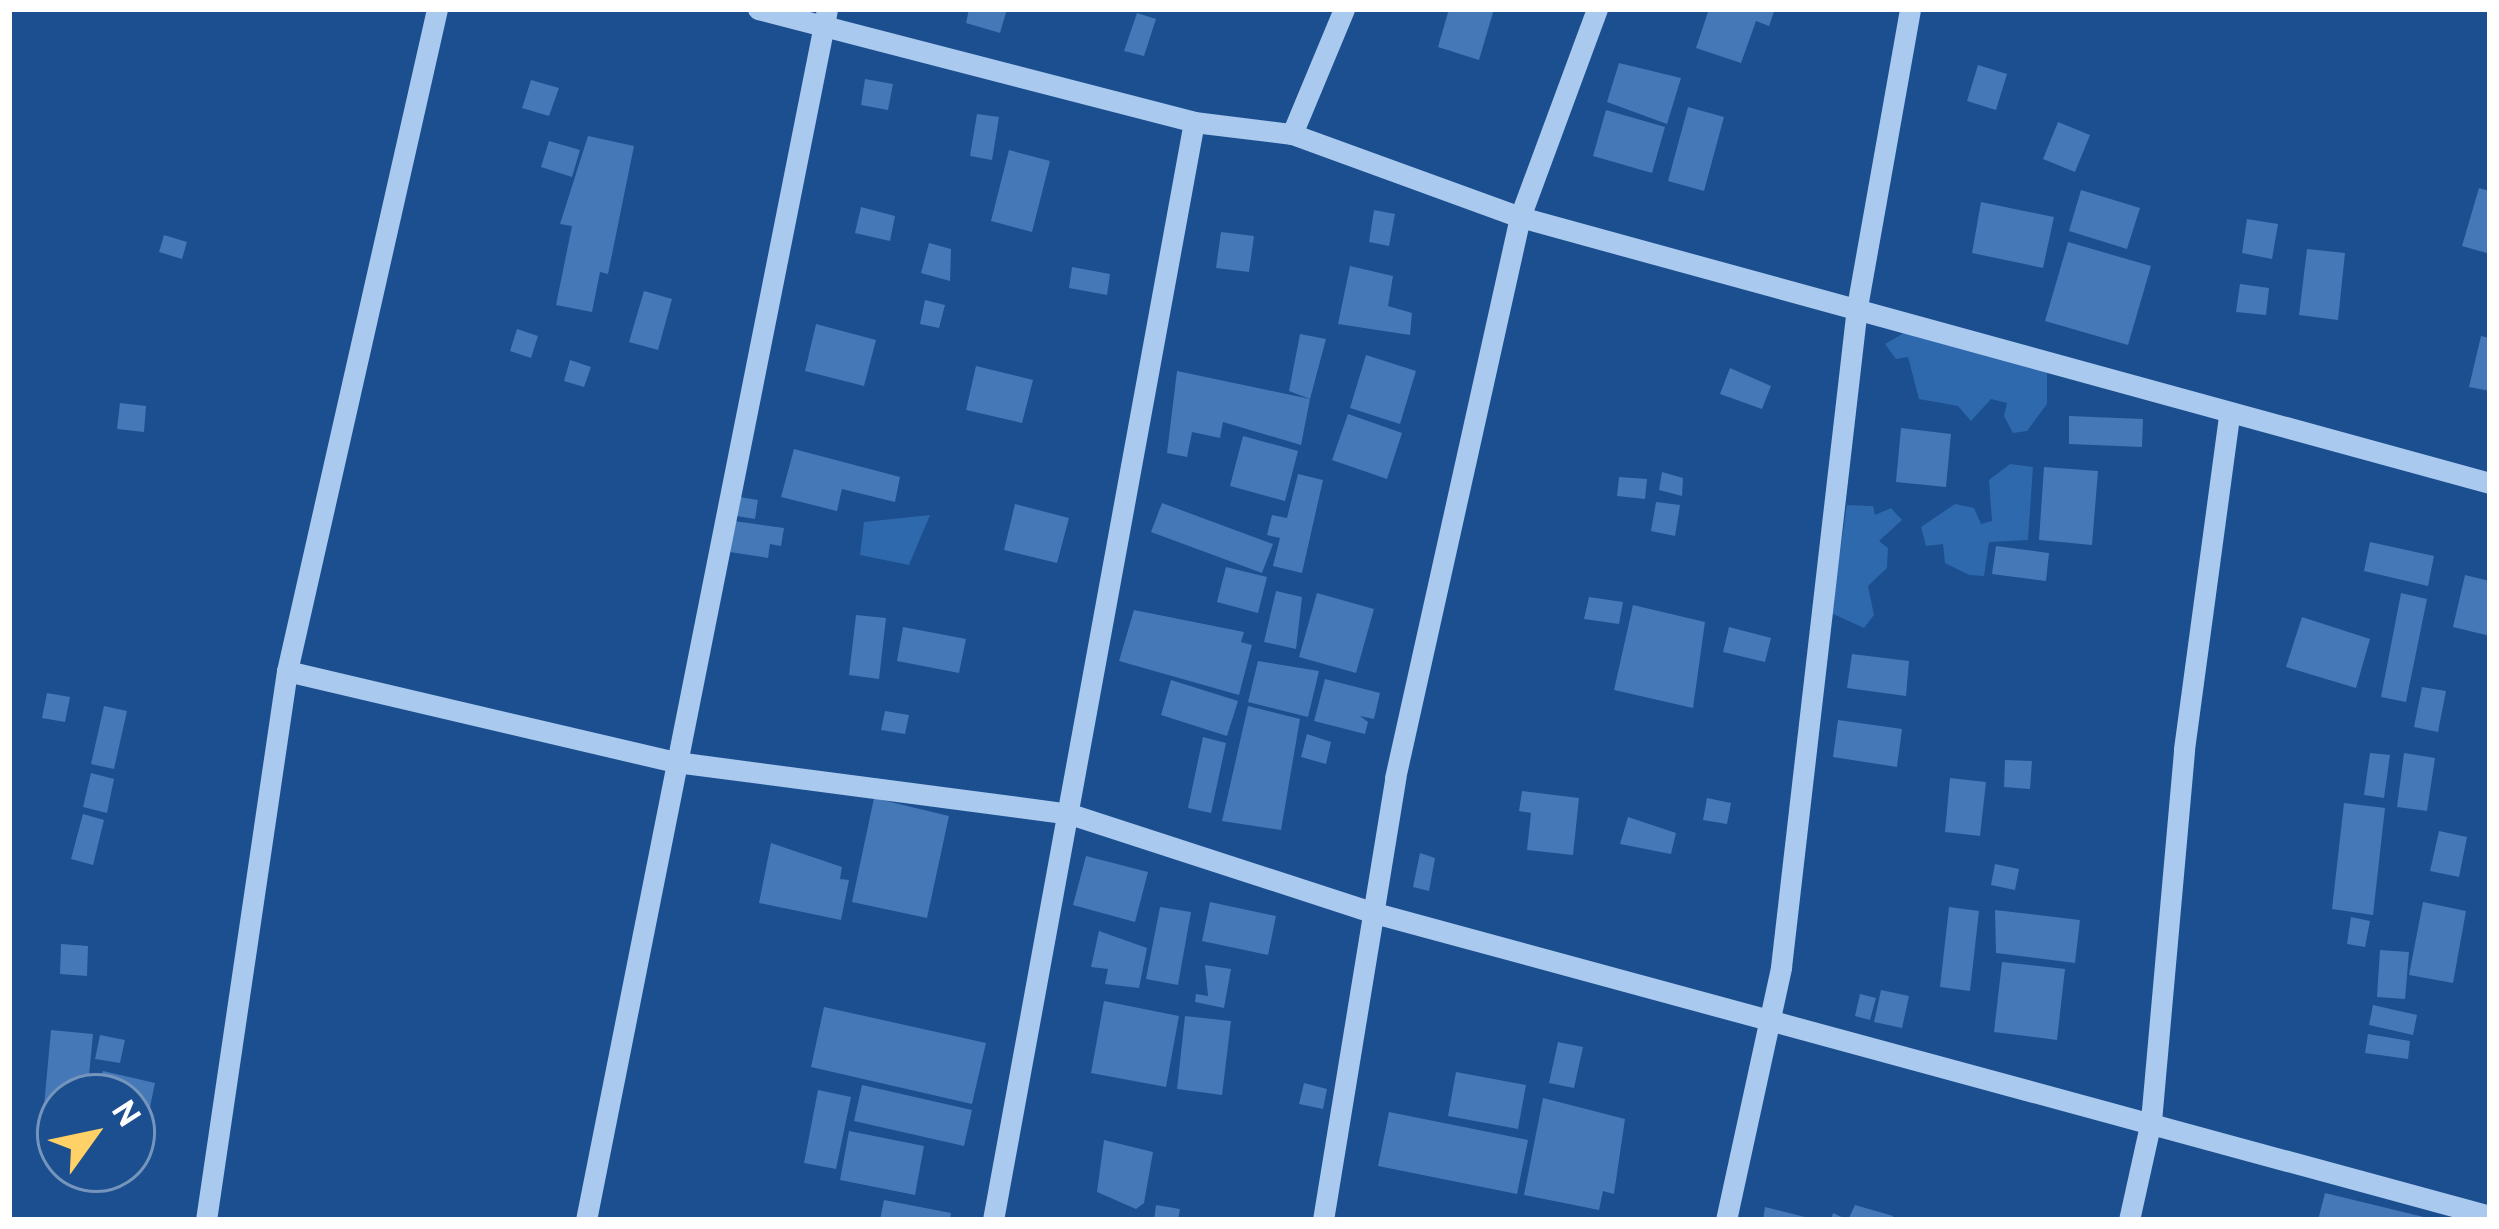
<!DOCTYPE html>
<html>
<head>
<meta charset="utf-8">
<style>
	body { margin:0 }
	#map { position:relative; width:2499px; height:1229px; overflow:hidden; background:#1b4f8f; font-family:Overpass,sans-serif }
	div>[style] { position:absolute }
	.green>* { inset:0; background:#2e69ad }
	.building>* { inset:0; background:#4478b7 }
	.minor>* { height:21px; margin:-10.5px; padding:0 10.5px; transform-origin:10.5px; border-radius:10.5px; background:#a9c9ee }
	span { translate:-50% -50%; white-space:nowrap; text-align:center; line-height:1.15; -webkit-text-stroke:9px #1b4f8f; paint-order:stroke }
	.frame { position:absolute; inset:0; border:12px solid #fff; pointer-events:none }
	.north { position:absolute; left:36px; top:1073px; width:120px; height:120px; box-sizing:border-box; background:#1b4f8f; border:3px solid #7695bc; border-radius:50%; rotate:57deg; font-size:33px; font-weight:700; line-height:48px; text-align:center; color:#fff }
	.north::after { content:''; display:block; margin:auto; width:42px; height:54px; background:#ffd166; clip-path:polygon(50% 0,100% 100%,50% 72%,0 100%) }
</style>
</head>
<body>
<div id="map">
	<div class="green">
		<i style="clip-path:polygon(1909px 330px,2047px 373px,2047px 404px,2027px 431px,2013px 433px,2004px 416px,2007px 403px,1991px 399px,1971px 421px,1958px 406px,1919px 399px,1908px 357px,1896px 359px,1885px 344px)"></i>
		<i style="clip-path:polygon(2010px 464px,2033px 467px,2028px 540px,1989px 542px,1984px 576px,1969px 575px,1945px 563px,1943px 544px,1926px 546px,1921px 527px,1955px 504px,1974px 508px,1981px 524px,1992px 521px,1989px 480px)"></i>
		<i style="clip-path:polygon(1847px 505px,1873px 506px,1875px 515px,1891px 508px,1902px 520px,1879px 541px,1888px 548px,1887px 568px,1868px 586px,1874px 615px,1864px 628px,1831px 613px)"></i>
		<i style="clip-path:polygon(930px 515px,909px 565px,860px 555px,864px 522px)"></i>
	</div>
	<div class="building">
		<i style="clip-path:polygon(969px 9px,1007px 9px,1000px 33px,966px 23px)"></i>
		<i style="clip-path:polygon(1449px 9px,1494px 9px,1479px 60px,1438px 47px)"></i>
		<i style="clip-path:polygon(1709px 9px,1775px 9px,1769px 26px,1756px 21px,1741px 63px,1696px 48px)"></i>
		<i style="clip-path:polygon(1137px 13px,1156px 19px,1144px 56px,1124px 51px)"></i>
		<i style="clip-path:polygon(1619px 63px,1681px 78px,1667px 124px,1607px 102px)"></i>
		<i style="clip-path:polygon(1978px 65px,2007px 74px,1996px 110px,1967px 101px)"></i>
		<i style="clip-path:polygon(865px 79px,893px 84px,888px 110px,861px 105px)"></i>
		<i style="clip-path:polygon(531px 80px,559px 88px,549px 116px,522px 108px)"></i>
		<i style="clip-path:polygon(1688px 107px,1724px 117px,1704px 191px,1668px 181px)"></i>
		<i style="clip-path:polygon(1606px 110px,1665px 127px,1652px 173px,1593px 156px)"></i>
		<i style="clip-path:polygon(977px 114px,999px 117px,992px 160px,970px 156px)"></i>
		<i style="clip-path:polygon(2058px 122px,2090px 135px,2075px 172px,2043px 159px)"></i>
		<i style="clip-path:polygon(588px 136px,634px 146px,608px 274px,600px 272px,592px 312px,556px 305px,572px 226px,560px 224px)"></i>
		<i style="clip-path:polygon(549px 141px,580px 150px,572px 177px,541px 167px)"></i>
		<i style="clip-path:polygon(1009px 150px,1050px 161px,1032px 232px,991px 221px)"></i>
		<i style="clip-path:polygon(2479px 188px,2490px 191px,2490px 254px,2462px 246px)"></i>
		<i style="clip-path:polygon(2081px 190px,2140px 208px,2127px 249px,2069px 231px)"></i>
		<i style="clip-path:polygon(1981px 202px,2054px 217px,2043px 268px,1972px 253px)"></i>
		<i style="clip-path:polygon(861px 207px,895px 216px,890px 241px,855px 233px)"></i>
		<i style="clip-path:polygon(1374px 210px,1395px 214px,1389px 246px,1369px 242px)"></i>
		<i style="clip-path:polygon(2247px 219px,2278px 224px,2272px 259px,2242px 253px)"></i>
		<i style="clip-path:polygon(1221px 232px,1254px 236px,1249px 272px,1216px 268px)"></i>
		<i style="clip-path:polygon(164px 235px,187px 242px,182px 259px,159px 252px)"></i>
		<i style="clip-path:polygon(2068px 242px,2151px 266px,2128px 345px,2045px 321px)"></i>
		<i style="clip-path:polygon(929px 243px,951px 249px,950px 281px,921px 273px)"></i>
		<i style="clip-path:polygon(2307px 249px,2345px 253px,2338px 320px,2299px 315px)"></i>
		<i style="clip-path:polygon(1350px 266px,1393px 276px,1388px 306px,1412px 313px,1410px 335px,1338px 324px)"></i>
		<i style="clip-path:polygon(1072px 267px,1110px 274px,1107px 295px,1069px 288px)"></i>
		<i style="clip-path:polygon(2240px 284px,2269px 288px,2266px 315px,2236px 312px)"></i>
		<i style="clip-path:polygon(644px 291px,672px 299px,658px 350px,629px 342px)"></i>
		<i style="clip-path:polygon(925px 300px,945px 305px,939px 328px,920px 324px)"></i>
		<i style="clip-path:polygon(816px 324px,876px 340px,864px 386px,805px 371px)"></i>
		<i style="clip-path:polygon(517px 329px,538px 336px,531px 358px,510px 351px)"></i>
		<i style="clip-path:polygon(1300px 334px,1326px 339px,1310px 399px,1289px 391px)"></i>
		<i style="clip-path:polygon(2481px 336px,2490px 338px,2490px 391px,2469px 387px)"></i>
		<i style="clip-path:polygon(1366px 355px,1416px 371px,1400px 424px,1350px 408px)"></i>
		<i style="clip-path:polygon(570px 360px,591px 367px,584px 387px,564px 381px)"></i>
		<i style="clip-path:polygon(976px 366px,1033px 380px,1022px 423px,966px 410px)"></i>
		<i style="clip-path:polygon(1730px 368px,1771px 386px,1762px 409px,1720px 394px)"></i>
		<i style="clip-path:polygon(1177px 371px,1310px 399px,1301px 445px,1223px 422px,1220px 438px,1192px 432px,1187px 457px,1167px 453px)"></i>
		<i style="clip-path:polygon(120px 403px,146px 406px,144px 432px,117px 429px)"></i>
		<i style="clip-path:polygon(1348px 414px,1402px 433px,1387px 479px,1332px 460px)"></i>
		<i style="clip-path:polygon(2069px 416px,2143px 419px,2142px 447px,2069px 444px)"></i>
		<i style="clip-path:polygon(1901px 428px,1951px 434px,1946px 487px,1896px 482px)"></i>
		<i style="clip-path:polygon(1243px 436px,1298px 451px,1285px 501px,1230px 486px)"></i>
		<i style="clip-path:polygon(794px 449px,900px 477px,895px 502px,842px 489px,837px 511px,781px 497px)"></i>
		<i style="clip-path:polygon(2044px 467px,2098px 471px,2092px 545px,2039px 540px)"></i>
		<i style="clip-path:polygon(1662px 472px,1683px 478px,1682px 496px,1659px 490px)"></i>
		<i style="clip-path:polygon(1298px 474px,1323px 480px,1302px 573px,1273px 566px,1280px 538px,1267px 535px,1272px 515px,1287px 518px)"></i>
		<i style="clip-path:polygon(1619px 477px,1647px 479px,1645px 499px,1617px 496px)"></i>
		<i style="clip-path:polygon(733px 496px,758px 500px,755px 519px,730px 515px)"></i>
		<i style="clip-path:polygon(1656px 502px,1680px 505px,1675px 536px,1651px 531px)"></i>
		<i style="clip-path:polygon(1162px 503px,1273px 544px,1262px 573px,1151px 532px)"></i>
		<i style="clip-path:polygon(1015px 504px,1069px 518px,1057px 563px,1004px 550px)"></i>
		<i style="clip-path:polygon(734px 521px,784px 528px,781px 546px,770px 544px,768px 558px,730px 552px)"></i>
		<i style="clip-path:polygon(2370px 542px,2434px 556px,2428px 586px,2364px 571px)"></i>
		<i style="clip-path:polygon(1996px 546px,2049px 553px,2046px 581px,1992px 574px)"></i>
		<i style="clip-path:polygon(1226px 567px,1267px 577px,1258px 613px,1217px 602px)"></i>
		<i style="clip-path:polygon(2465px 575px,2490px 581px,2490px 636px,2453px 627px)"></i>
		<i style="clip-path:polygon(1276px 591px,1302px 597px,1296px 649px,1264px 642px)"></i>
		<i style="clip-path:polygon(1317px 593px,1374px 609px,1356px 673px,1299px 657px)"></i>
		<i style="clip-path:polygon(2401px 593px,2427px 599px,2406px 702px,2381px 697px)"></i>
		<i style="clip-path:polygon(1589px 597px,1623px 602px,1619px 624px,1584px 619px)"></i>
		<i style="clip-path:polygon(1633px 605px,1705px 622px,1693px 708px,1614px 690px)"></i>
		<i style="clip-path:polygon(1134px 610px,1244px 632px,1241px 642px,1252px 645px,1239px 695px,1119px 661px)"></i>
		<i style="clip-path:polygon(856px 615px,886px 618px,879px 679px,849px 675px)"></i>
		<i style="clip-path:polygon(2302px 617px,2370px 639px,2356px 688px,2286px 667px)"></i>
		<i style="clip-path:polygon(903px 627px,966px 639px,959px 673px,897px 661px)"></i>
		<i style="clip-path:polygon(1729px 627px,1771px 638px,1765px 662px,1723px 652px)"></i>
		<i style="clip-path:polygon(1852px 654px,1909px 661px,1906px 696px,1847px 688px)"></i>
		<i style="clip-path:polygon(1258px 661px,1319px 671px,1308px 717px,1248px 702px)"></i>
		<i style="clip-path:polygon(1325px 679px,1380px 693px,1374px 719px,1360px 716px,1368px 722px,1365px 734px,1314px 721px)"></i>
		<i style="clip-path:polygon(1171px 680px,1238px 701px,1227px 736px,1161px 715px)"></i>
		<i style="clip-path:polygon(2422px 687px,2446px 691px,2438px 732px,2414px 727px)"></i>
		<i style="clip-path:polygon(47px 693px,70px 697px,65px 722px,42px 718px)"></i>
		<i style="clip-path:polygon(104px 706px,127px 711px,114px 769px,91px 764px)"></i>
		<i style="clip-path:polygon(1248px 706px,1300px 719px,1281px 830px,1222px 821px)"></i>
		<i style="clip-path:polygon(885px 711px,909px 715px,905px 734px,881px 730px)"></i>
		<i style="clip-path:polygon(1838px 720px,1902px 729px,1897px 767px,1833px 757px)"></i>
		<i style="clip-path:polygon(1307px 734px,1331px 742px,1326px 764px,1301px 757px)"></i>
		<i style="clip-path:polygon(1203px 737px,1226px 743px,1211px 813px,1188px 808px)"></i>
		<i style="clip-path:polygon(2370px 753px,2390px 755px,2384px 798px,2364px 795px)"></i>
		<i style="clip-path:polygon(2404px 753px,2435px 758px,2427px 811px,2397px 807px)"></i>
		<i style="clip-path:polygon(2005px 760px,2032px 761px,2030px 789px,2004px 787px)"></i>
		<i style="clip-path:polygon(91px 773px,114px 779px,107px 813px,83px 807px)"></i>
		<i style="clip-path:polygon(1950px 778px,1986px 782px,1980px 836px,1945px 832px)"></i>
		<i style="clip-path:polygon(1522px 791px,1579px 798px,1573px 855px,1527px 850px,1531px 813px,1519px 811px)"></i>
		<i style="clip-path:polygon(874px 798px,949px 816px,927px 918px,852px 902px)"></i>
		<i style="clip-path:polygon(1707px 798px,1731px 803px,1727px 824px,1703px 820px)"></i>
		<i style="clip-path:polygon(2344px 803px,2385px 808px,2373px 915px,2332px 909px)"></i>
		<i style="clip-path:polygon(83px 814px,104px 820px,93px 865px,71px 859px)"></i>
		<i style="clip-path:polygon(1628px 817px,1676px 833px,1671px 854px,1620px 844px)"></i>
		<i style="clip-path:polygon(2439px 831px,2467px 837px,2459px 877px,2430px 871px)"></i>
		<i style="clip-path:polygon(771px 843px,842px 867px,840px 879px,849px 880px,841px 920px,759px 903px)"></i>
		<i style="clip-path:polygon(1420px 853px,1435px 858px,1429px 891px,1413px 887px)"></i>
		<i style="clip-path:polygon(1086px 856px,1148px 872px,1135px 922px,1073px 905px)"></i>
		<i style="clip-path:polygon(1995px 864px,2019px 869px,2015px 890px,1991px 885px)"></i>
		<i style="clip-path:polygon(1210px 902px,1276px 916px,1268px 955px,1202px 941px)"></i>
		<i style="clip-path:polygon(2423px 902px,2466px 911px,2453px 983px,2409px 975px)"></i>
		<i style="clip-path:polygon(1160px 907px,1191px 912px,1178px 985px,1146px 979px)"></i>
		<i style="clip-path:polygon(1949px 907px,1979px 911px,1970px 991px,1940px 987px)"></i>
		<i style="clip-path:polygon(1995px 910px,2080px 920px,2075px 963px,1996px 953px)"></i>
		<i style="clip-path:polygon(2351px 917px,2370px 921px,2365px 947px,2347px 944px)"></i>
		<i style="clip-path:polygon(1099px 931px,1147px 948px,1139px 988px,1105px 984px,1108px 969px,1091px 967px)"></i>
		<i style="clip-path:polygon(61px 944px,88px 946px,87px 976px,60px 974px)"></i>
		<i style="clip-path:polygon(2380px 950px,2409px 952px,2405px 999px,2377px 997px)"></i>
		<i style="clip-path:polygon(2002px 962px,2065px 969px,2057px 1040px,1994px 1032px)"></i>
		<i style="clip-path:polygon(1205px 965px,1231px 969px,1224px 1008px,1195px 1002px,1196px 994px,1208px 996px)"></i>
		<i style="clip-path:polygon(1881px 990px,1909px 996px,1902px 1028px,1874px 1022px)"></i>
		<i style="clip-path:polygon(1860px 994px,1876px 998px,1870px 1020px,1855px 1016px)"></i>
		<i style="clip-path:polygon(1104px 1001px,1179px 1016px,1166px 1087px,1091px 1073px)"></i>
		<i style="clip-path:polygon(2373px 1005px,2417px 1015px,2413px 1035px,2369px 1025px)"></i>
		<i style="clip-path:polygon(824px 1007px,986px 1043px,972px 1104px,811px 1067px)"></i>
		<i style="clip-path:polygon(1185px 1016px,1231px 1021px,1222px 1095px,1177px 1089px)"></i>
		<i style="clip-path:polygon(51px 1030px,93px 1034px,87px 1097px,60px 1097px,60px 1108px,44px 1106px)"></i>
		<i style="clip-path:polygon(2368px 1034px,2410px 1041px,2408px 1059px,2365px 1053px)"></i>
		<i style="clip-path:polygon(100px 1035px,125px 1040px,120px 1063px,95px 1059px)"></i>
		<i style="clip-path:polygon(1558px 1042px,1583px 1047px,1574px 1088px,1549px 1083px)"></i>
		<i style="clip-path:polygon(103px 1071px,155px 1083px,149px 1112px,132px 1109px,132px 1097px,97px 1097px)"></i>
		<i style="clip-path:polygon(1456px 1072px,1526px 1085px,1518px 1129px,1448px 1116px)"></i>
		<i style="clip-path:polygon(1304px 1083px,1327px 1089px,1323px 1109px,1299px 1104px)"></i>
		<i style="clip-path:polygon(862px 1085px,972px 1110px,964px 1146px,854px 1121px)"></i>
		<i style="clip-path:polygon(818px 1090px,851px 1097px,836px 1169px,804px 1163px)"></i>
		<i style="clip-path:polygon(1543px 1098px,1625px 1119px,1614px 1194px,1603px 1191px,1599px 1210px,1524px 1195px)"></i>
		<i style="clip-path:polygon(1389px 1112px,1528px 1140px,1517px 1194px,1378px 1166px)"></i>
		<i style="clip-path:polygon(849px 1131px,924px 1146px,915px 1195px,840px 1180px)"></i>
		<i style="clip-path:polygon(1104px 1140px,1153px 1152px,1144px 1203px,1136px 1209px,1097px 1192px)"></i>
		<i style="clip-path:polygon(2325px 1193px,2428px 1218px,2428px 1220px,2318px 1220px)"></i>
		<i style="clip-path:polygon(884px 1200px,951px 1213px,950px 1220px,880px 1220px)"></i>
		<i style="clip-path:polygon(1156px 1205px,1180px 1209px,1178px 1220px,1154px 1220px)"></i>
		<i style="clip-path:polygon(1855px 1205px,1893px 1216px,1892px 1220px,1831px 1220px,1833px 1213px,1848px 1220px)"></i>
		<i style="clip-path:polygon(1765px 1207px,1809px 1218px,1809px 1220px,1763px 1220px)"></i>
	</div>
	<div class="minor">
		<i style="left:758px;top:9px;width:450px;rotate:14.5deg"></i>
		<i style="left:1194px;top:122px;width:99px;rotate:7deg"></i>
		<i style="left:1292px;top:134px;width:243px;rotate:20deg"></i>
		<i style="left:1520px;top:217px;width:1006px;rotate:15.34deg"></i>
		<i style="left:1292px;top:134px;width:135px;rotate:-67.4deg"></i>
		<i style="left:287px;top:671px;width:400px;rotate:13.2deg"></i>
		<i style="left:676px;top:762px;width:397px;rotate:7.5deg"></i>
		<i style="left:1070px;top:814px;width:317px;rotate:18deg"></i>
		<i style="left:1371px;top:912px;width:1160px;rotate:15.2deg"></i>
		<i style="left:206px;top:1220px;width:555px;rotate:-81.61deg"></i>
		<i style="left:287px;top:671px;width:679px;rotate:-77.23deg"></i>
		<i style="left:586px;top:1220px;width:1235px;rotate:-78.74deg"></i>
		<i style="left:993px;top:1220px;width:1116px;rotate:-79.63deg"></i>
		<i style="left:1323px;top:1220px;width:448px;rotate:-80.7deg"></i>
		<i style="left:1395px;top:778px;width:575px;rotate:-77.44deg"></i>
		<i style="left:1520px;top:217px;width:222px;rotate:-69.7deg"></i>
		<i style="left:1726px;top:1220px;width:259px;rotate:-77.7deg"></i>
		<i style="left:1781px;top:967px;width:664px;rotate:-83.43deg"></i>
		<i style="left:1857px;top:307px;width:303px;rotate:-79.9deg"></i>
		<i style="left:2129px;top:1220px;width:101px;rotate:-77.5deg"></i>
		<i style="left:2151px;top:1121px;width:373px;rotate:-84.9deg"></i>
		<i style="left:2184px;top:749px;width:338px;rotate:-82.3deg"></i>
	</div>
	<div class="frame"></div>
	<div class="north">N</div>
</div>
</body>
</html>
